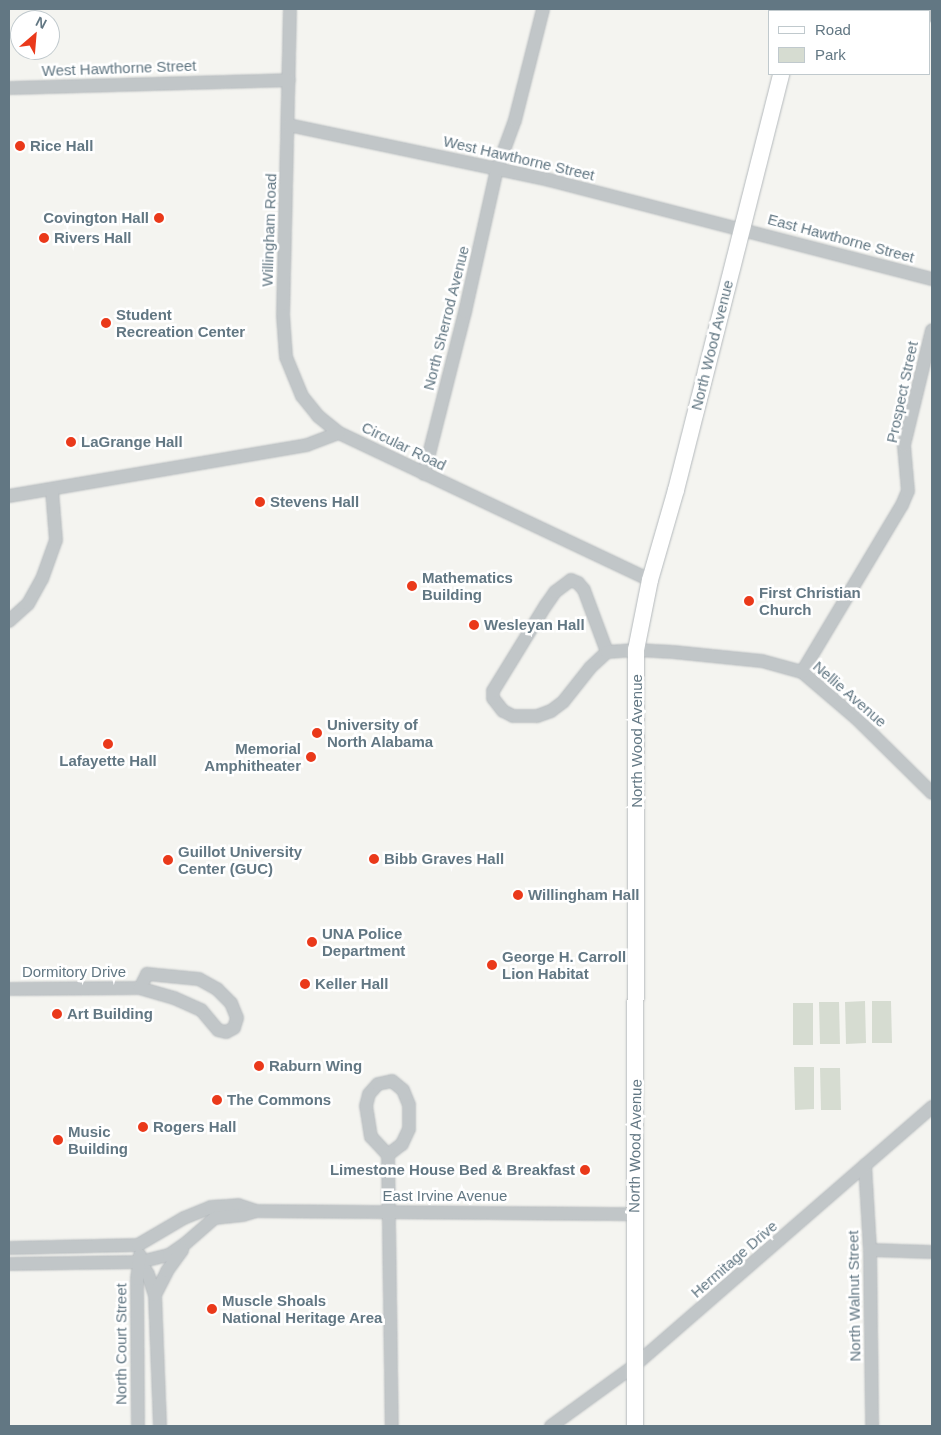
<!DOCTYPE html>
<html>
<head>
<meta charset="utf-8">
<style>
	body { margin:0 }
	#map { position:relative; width:941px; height:1435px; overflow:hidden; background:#f4f4f0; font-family:Helvetica,sans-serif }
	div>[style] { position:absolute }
	.green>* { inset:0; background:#d6dcd1 }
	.roads { filter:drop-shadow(0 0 1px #b4b9bc) drop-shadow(0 0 1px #b4b9bc) }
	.minor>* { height:12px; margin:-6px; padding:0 6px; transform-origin:6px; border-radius:6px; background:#c1c6c8 }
	.major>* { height:16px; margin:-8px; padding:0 8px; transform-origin:8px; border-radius:8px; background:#fff }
	.dots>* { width:14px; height:14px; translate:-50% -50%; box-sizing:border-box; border:2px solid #fff; border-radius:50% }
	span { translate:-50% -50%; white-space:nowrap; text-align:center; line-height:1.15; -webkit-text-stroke:5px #fff; paint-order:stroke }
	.street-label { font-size:15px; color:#627783 }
	.poi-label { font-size:15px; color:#627783; font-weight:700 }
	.left { translate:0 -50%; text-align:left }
	.right { translate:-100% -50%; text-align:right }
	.frame { position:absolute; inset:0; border:10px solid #627783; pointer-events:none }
	.legend { position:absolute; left:768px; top:10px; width:162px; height:65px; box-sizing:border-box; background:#fff; border:1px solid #c0c9cd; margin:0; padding:6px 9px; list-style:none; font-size:15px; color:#627783 }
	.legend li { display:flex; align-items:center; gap:10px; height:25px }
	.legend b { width:25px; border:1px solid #c0c9cd }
	.north { position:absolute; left:10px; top:10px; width:50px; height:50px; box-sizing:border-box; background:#fff; border:1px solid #c0c9cd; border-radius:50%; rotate:27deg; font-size:14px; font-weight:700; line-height:20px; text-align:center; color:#627783 }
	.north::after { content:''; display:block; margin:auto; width:18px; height:22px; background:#ea391a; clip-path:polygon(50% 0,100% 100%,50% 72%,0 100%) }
</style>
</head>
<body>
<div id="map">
	<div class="green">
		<i style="clip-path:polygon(865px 1001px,866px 1043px,846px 1044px,845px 1002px)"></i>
		<i style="clip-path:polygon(872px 1001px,891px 1001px,892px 1043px,872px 1043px)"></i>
		<i style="clip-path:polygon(819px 1002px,839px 1002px,840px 1044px,820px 1044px)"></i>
		<i style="clip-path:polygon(793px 1003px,813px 1003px,813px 1045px,793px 1045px)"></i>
		<i style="clip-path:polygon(794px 1067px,814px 1067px,814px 1109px,795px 1110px)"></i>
		<i style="clip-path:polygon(820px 1068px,840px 1068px,841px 1110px,821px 1110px)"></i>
	</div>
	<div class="roads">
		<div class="minor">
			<i style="left:290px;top:9px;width:306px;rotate:91.3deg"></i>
			<i style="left:283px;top:315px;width:42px;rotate:85.9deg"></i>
			<i style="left:286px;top:357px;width:42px;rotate:67.7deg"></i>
			<i style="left:302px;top:396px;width:26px;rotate:51deg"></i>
			<i style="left:318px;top:416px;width:27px;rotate:39deg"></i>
			<i style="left:339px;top:433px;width:344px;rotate:25.3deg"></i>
			<i style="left:905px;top:9px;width:10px;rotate:11deg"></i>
			<i style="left:930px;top:15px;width:2px"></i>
			<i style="left:9px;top:88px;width:280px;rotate:-1.6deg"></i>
			<i style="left:289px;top:125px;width:266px;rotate:11.9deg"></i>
			<i style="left:549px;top:180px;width:396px;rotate:14.5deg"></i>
			<i style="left:424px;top:474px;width:167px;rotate:-75.8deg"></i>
			<i style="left:465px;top:312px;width:147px;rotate:-77.4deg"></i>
			<i style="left:497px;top:169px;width:52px;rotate:-69.8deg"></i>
			<i style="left:515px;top:120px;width:114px;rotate:-75.8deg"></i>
			<i style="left:9px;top:496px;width:302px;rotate:-9.7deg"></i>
			<i style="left:307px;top:445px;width:34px;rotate:-21deg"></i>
			<i style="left:571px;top:580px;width:8px;rotate:23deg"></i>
			<i style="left:578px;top:583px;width:9px;rotate:49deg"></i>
			<i style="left:584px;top:590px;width:66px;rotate:69.6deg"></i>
			<i style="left:607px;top:652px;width:23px;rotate:137deg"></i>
			<i style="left:590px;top:668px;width:43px;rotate:128.5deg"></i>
			<i style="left:563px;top:702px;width:15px;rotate:143deg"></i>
			<i style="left:551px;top:711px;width:15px;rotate:160deg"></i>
			<i style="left:537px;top:716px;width:24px;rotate:180deg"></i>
			<i style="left:513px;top:716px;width:11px;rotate:-153deg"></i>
			<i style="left:503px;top:711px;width:16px;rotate:-128deg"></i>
			<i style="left:493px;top:698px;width:7px;rotate:-90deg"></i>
			<i style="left:493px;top:691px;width:101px;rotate:-58.4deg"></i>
			<i style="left:546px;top:605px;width:16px;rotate:-55deg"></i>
			<i style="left:555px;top:592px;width:20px;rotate:-37deg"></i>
			<i style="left:9px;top:621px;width:25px;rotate:-42deg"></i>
			<i style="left:28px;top:604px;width:29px;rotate:-61deg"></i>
			<i style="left:42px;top:579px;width:41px;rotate:-70.3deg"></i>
			<i style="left:56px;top:540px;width:50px;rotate:-94.6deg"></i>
			<i style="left:607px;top:652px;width:29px;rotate:-4deg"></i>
			<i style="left:636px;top:650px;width:37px;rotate:3deg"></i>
			<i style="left:673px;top:652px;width:89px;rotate:5.8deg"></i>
			<i style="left:762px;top:661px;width:41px;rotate:15.4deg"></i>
			<i style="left:802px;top:672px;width:72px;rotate:40.5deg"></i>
			<i style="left:857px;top:719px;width:105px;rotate:44.6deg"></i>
			<i style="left:802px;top:672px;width:195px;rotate:-59.1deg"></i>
			<i style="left:902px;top:505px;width:15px;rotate:-67deg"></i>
			<i style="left:908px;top:491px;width:46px;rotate:-95deg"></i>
			<i style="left:904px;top:445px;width:118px;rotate:-76.3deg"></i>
			<i style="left:9px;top:989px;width:131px;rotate:-0.4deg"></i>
			<i style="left:140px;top:988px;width:16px;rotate:-63deg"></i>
			<i style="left:147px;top:974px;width:52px;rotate:5.5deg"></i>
			<i style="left:199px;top:979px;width:21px;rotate:29deg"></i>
			<i style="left:217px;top:989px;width:20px;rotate:45deg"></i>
			<i style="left:231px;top:1003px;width:16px;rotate:68deg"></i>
			<i style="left:237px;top:1018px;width:10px;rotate:107deg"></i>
			<i style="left:234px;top:1028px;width:9px;rotate:153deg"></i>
			<i style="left:226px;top:1032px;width:8px;rotate:-166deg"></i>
			<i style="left:218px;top:1030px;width:26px;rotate:-130deg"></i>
			<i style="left:201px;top:1010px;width:30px;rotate:-156deg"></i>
			<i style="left:174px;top:998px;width:35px;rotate:-164deg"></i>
			<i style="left:392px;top:1081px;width:14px;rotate:39deg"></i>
			<i style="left:403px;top:1090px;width:16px;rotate:68deg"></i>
			<i style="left:409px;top:1105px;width:24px;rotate:90deg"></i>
			<i style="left:409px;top:1129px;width:17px;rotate:115deg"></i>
			<i style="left:402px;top:1144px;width:18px;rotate:142deg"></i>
			<i style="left:388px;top:1155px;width:25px;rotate:-133deg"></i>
			<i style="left:371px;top:1137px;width:31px;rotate:-99deg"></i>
			<i style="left:366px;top:1106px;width:12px;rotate:-76deg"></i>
			<i style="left:369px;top:1094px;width:13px;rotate:-48deg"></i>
			<i style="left:378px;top:1084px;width:14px;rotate:-12deg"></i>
			<i style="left:388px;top:1155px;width:271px;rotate:89.2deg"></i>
			<i style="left:865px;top:1165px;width:85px;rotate:86.6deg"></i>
			<i style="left:870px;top:1250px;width:176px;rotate:89.3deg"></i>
			<i style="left:9px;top:1248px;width:129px;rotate:-1.3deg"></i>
			<i style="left:138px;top:1245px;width:53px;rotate:-30.4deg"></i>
			<i style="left:184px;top:1218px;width:29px;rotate:-22deg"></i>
			<i style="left:211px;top:1207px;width:27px;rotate:-4deg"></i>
			<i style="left:238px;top:1205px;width:19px;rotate:18deg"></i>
			<i style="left:256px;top:1211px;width:378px;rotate:0.5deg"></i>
			<i style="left:870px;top:1250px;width:62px;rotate:1.8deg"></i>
			<i style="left:140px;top:1262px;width:14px;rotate:56deg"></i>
			<i style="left:148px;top:1274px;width:22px;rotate:72deg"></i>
			<i style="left:155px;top:1295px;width:131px;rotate:87.8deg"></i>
			<i style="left:9px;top:1264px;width:131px;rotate:-0.9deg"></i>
			<i style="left:140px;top:1262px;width:30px;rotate:-14deg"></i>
			<i style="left:169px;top:1255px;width:21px;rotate:-35deg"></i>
			<i style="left:186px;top:1243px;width:38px;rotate:-41deg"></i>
			<i style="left:215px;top:1218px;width:28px;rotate:-6deg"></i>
			<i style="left:243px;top:1215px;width:14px;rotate:-17deg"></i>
			<i style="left:155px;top:1295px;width:27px;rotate:-63deg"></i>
			<i style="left:167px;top:1271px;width:26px;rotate:-54deg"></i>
			<i style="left:138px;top:1426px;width:147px;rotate:-90.4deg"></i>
			<i style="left:137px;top:1279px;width:24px;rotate:-83deg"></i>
			<i style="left:551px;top:1426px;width:102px;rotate:-35.9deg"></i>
			<i style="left:634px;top:1366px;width:395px;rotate:-41deg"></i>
		</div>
		<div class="major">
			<i style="left:796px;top:11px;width:2px;rotate:-63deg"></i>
			<i style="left:635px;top:1426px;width:776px;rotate:-89.93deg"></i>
			<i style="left:636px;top:650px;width:71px;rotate:-78.7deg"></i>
			<i style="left:650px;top:580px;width:94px;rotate:-73.9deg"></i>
			<i style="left:676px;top:490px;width:429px;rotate:-75.8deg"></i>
		</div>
	</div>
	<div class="dots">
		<i style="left:20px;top:146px;background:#ea391a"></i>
		<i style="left:159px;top:218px;background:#ea391a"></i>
		<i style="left:44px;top:238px;background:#ea391a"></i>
		<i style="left:106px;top:323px;background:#ea391a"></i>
		<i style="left:71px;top:442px;background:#ea391a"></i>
		<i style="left:260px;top:502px;background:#ea391a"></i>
		<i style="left:412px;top:586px;background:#ea391a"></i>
		<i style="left:749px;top:601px;background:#ea391a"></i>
		<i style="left:474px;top:625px;background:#ea391a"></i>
		<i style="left:317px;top:733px;background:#ea391a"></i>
		<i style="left:108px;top:744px;background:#ea391a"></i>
		<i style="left:311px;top:757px;background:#ea391a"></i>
		<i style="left:374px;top:859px;background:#ea391a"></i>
		<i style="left:168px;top:860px;background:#ea391a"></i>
		<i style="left:518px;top:895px;background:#ea391a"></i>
		<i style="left:312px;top:942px;background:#ea391a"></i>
		<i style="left:492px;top:965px;background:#ea391a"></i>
		<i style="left:305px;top:984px;background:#ea391a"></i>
		<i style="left:57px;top:1014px;background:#ea391a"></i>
		<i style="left:259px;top:1066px;background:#ea391a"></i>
		<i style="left:217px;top:1100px;background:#ea391a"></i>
		<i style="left:143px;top:1127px;background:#ea391a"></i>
		<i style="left:58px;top:1140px;background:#ea391a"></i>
		<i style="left:585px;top:1170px;background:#ea391a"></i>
		<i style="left:212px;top:1309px;background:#ea391a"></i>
	</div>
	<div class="street-label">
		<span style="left:119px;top:68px;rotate:-2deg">West Hawthorne Street</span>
		<span style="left:519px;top:158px;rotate:13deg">West Hawthorne Street</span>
		<span style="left:269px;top:230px;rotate:-88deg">Willingham Road</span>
		<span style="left:841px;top:238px;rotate:15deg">East Hawthorne Street</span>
		<span style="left:446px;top:318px;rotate:-76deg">North Sherrod Avenue</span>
		<span style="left:712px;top:345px;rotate:-76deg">North Wood Avenue</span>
		<span style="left:902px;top:392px;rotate:-78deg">Prospect Street</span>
		<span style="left:404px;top:446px;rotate:26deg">Circular Road</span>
		<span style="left:850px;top:694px;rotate:41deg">Nellie Avenue</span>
		<span style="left:637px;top:741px;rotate:-90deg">North Wood Avenue</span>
		<span style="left:74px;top:972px">Dormitory Drive</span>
		<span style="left:635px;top:1146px;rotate:-89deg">North Wood Avenue</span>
		<span style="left:445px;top:1196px">East Irvine Avenue</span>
		<span style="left:734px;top:1259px;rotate:-41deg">Hermitage Drive</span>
		<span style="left:854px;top:1296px;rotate:-91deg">North Walnut Street</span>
		<span style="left:121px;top:1344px;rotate:-90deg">North Court Street</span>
	</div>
	<div class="poi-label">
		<span class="left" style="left:30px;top:146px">Rice Hall</span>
		<span class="right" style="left:149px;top:218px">Covington Hall</span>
		<span class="left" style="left:54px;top:238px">Rivers Hall</span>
		<span class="left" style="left:116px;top:323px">Student<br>Recreation Center</span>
		<span class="left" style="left:81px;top:442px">LaGrange Hall</span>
		<span class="left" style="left:270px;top:502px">Stevens Hall</span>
		<span class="left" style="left:422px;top:586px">Mathematics<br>Building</span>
		<span class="left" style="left:759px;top:601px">First Christian<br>Church</span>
		<span class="left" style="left:484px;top:625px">Wesleyan Hall</span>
		<span class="left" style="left:327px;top:733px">University of<br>North Alabama</span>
		<span class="right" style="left:301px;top:757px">Memorial<br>Amphitheater</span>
		<span style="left:108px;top:761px">Lafayette Hall</span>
		<span class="left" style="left:178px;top:860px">Guillot University<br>Center (GUC)</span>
		<span class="left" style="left:384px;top:859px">Bibb Graves Hall</span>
		<span class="left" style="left:528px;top:895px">Willingham Hall</span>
		<span class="left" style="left:322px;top:942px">UNA Police<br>Department</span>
		<span class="left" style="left:502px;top:965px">George H. Carroll<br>Lion Habitat</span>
		<span class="left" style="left:315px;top:984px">Keller Hall</span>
		<span class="left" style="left:67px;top:1014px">Art Building</span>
		<span class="left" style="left:269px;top:1066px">Raburn Wing</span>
		<span class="left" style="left:227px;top:1100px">The Commons</span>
		<span class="left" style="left:153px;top:1127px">Rogers Hall</span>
		<span class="left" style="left:68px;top:1140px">Music<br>Building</span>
		<span class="right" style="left:575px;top:1170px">Limestone House Bed &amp; Breakfast</span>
		<span class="left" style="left:222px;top:1309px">Muscle Shoals<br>National Heritage Area</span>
	</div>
	<div class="frame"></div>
	<ul class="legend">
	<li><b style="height:6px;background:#fff"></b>Road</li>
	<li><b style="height:14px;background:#d6dcd1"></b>Park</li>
	</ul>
	<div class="north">N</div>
</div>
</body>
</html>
